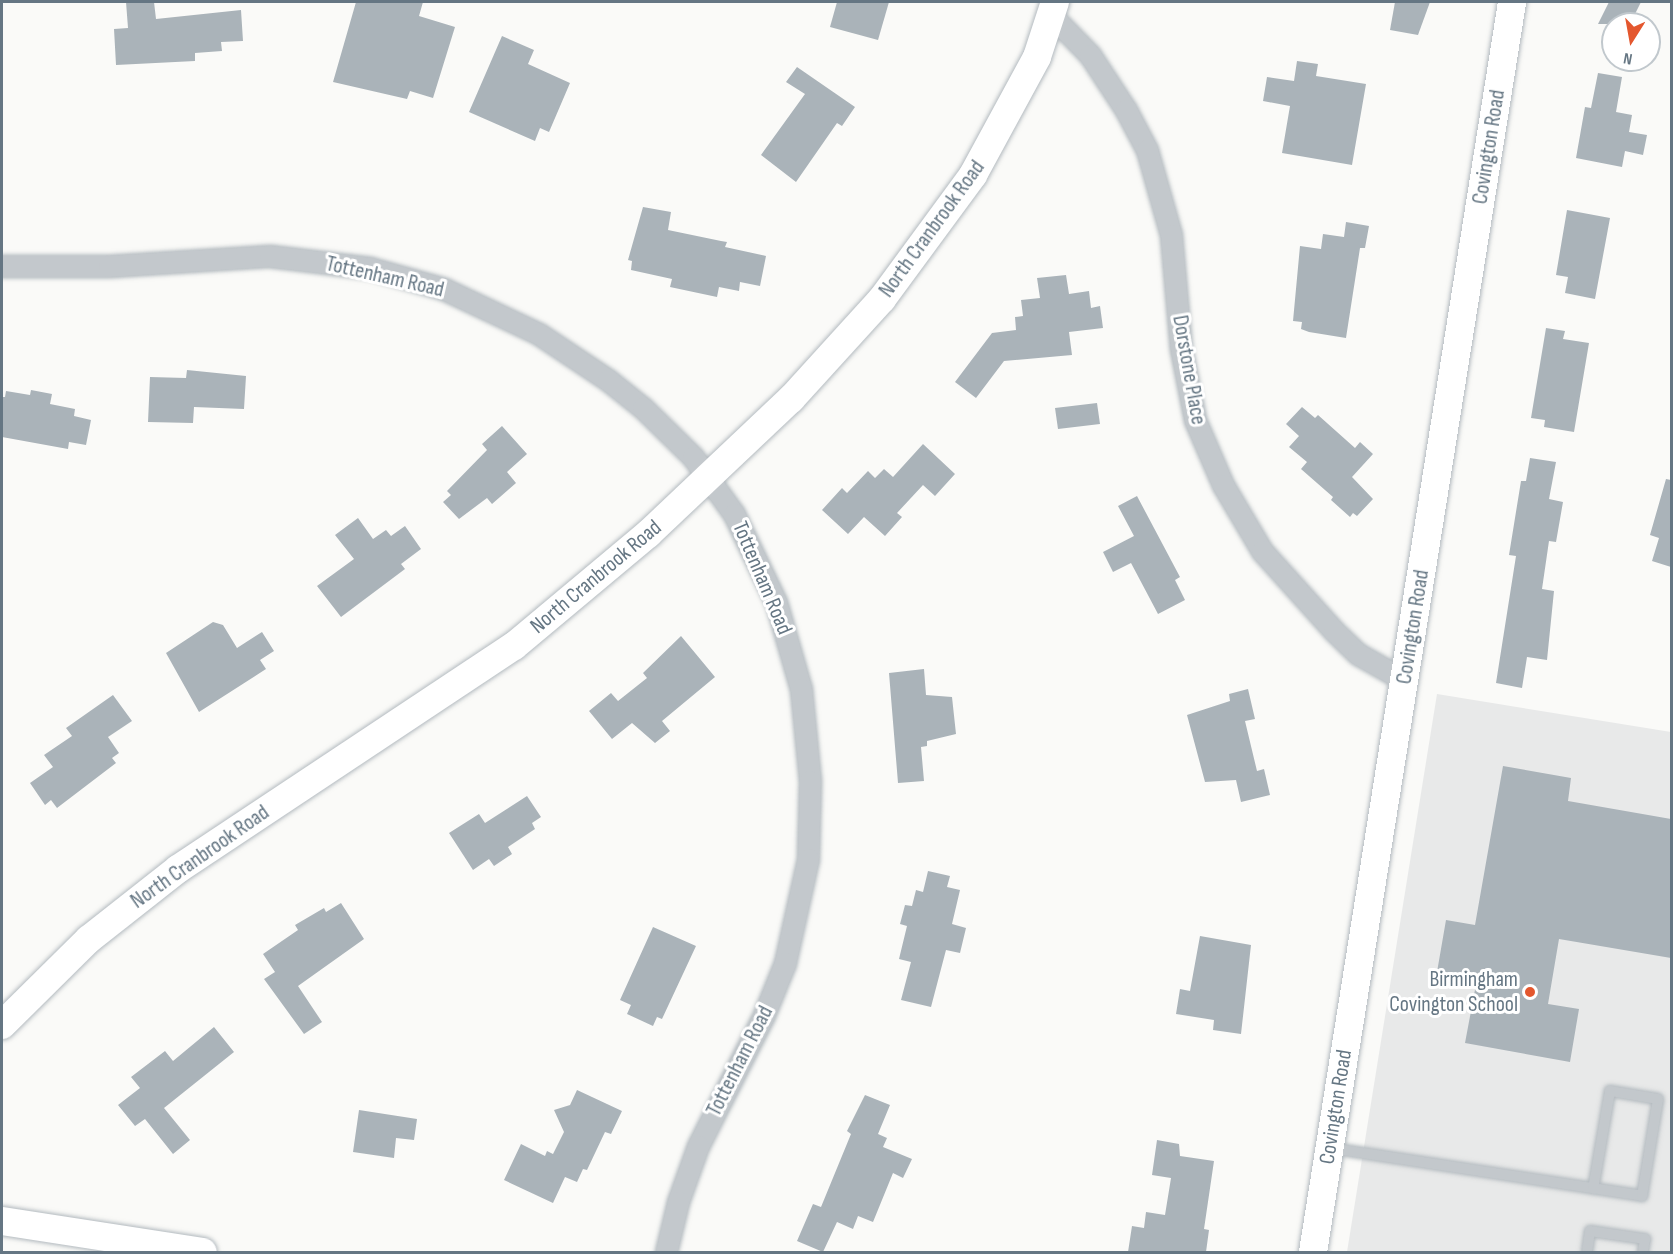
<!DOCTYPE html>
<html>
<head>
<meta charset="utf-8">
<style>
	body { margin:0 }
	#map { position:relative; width:1673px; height:1254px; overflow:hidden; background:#fafaf8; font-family:"Sofia Sans Condensed",sans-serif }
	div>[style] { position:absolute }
	.built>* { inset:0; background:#e8e9e9 }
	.building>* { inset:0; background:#aab3b9 }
	.roads { filter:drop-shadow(0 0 2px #b3babf) drop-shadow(0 0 2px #b3babf) }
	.lane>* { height:10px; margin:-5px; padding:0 5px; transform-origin:5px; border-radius:5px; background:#c3c8cc }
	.street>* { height:21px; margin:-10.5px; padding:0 10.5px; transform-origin:10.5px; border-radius:10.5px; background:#c3c8cc }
	.secondary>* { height:28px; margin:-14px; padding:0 14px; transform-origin:14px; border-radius:14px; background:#fff }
	.dots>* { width:16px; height:16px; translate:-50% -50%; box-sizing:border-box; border:3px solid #fff; border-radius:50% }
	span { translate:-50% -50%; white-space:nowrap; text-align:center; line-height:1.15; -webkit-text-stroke:6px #fff; paint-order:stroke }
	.street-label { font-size:22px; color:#657683 }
	.poi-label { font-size:22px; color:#657683 }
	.right { translate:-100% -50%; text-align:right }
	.frame { position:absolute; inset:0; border:3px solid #657683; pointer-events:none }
	.north { position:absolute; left:1601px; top:12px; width:60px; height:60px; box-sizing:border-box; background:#fff; border:2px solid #c1c8cd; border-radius:50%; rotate:191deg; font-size:16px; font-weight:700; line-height:24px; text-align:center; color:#657683 }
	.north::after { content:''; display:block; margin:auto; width:21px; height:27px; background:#e4572e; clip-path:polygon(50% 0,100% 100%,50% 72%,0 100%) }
</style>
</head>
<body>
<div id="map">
	<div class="built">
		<i style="clip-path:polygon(1437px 694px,1671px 732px,1671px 1252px,1347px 1252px)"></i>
	</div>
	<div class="building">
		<i style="clip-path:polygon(126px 2px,154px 2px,156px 19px,241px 10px,243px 41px,221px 42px,222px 51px,195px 53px,195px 61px,116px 65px,114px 29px,128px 28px)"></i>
		<i style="clip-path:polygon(356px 2px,423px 2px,419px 16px,455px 27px,433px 98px,410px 91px,407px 99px,333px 82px)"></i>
		<i style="clip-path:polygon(837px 2px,889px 2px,878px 40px,830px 27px)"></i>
		<i style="clip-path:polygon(1395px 2px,1430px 2px,1418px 35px,1390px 30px)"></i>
		<i style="clip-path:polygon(1609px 2px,1641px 2px,1630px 24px,1598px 24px)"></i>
		<i style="clip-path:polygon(502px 36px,534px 50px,528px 64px,570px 83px,549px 132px,540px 128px,535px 141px,469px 112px)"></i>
		<i style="clip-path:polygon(1297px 61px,1318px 64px,1316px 76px,1366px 84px,1352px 165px,1282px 153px,1290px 106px,1263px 101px,1267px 77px,1294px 81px)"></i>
		<i style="clip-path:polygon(797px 67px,855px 107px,842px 126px,837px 123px,796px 182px,761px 155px,805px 94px,786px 82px)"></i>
		<i style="clip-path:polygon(1598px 73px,1622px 77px,1616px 112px,1632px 115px,1629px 132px,1647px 135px,1643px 155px,1625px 151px,1622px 167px,1576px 158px,1585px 107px,1591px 108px)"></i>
		<i style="clip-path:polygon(643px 207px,671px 212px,668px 230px,721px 241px,727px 242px,725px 247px,766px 256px,760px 286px,740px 282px,739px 291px,719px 287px,717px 297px,670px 287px,672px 279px,631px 270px,632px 261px,628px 260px)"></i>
		<i style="clip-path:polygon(1567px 210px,1610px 218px,1595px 299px,1565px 293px,1568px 277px,1556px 275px)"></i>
		<i style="clip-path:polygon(1346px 222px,1369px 226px,1365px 248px,1360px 248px,1346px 338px,1309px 332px,1301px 329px,1302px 322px,1293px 321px,1300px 246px,1321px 249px,1323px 234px,1344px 237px)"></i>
		<i style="clip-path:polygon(1066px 275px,1069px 294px,1089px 291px,1091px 308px,1100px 306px,1103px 328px,1069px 332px,1072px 355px,1004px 361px,976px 398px,955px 382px,992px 333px,1016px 330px,1015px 317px,1023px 316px,1021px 300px,1040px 298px,1037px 278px)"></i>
		<i style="clip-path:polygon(1546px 328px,1565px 331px,1563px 339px,1589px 343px,1574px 432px,1544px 427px,1545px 420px,1531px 418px)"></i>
		<i style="clip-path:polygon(187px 370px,246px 376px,244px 409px,194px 407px,193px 423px,148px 422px,150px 377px,186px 378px)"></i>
		<i style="clip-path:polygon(31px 390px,52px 394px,50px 404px,75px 409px,74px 416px,91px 420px,86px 445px,69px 442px,68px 449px,2px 437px,2px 397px,5px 397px,6px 391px,30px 395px)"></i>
		<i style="clip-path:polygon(1097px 403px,1100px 424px,1058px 429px,1055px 408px)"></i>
		<i style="clip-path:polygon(1302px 407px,1315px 418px,1318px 415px,1355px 448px,1360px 442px,1373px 454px,1352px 477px,1373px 499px,1357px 516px,1353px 513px,1350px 517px,1331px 500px,1333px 497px,1301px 469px,1307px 462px,1289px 447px,1299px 436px,1286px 424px)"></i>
		<i style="clip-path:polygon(502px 426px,527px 454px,507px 472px,516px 483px,492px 504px,487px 498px,459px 519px,443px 502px,451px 495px,447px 491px,487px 450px,482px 444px)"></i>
		<i style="clip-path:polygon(923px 444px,955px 474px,935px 496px,923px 485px,897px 513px,902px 517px,885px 536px,864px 517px,848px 534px,822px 510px,842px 488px,847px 493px,868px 471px,875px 478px,884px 469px,893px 477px)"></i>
		<i style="clip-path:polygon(1530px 458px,1556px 462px,1549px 499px,1563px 502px,1556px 542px,1549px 541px,1542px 589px,1554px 591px,1547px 660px,1527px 657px,1522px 688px,1496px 683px,1516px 556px,1509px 555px,1521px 481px,1526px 481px)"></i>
		<i style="clip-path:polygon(1666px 479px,1671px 480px,1671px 567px,1652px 561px,1659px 538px,1650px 535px)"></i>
		<i style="clip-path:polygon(1137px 496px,1180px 577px,1175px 580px,1185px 600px,1158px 614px,1131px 563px,1113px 572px,1103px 552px,1134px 536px,1118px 506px)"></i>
		<i style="clip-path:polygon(358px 518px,373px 539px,386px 530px,391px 536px,405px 526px,421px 549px,401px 564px,405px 569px,341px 617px,317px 586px,354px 559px,335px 535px)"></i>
		<i style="clip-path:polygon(213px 622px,223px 625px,237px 648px,262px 632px,274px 651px,260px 660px,266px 669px,199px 712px,166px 653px)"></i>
		<i style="clip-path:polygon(681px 636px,715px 677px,662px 721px,670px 731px,655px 743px,632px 723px,612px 739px,589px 711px,611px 693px,618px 701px,647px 678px,643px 673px)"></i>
		<i style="clip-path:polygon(924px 669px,926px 695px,952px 697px,956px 734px,927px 741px,927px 746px,921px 747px,924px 781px,898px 783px,889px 673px)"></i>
		<i style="clip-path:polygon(1248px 689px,1255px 719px,1245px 721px,1257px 771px,1264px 769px,1270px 795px,1241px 802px,1236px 780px,1205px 782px,1187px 715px,1230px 701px,1229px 694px)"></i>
		<i style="clip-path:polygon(113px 695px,132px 721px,108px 737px,119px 753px,112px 758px,116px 763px,57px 808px,51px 800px,45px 805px,30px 783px,53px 767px,44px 755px,72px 736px,66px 728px)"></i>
		<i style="clip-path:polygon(1503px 766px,1571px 778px,1568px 801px,1671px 819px,1671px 958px,1559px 939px,1548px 1004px,1579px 1009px,1570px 1062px,1465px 1043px,1477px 979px,1437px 972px,1446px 920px,1475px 925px)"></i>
		<i style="clip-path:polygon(527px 796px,541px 817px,532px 823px,535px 829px,508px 847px,512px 854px,494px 866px,489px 859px,473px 870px,449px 833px,479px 814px,485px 823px)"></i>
		<i style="clip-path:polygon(928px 871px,950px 876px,947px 887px,960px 890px,952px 924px,966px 928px,960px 953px,946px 950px,931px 1007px,901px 1000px,911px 962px,899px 959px,907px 926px,900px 924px,905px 905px,912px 906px,916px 890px,923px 892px)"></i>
		<i style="clip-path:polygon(341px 903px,364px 939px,298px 986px,322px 1022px,304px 1034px,264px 979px,275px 972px,263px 954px,298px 930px,295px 925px,324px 908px,326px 912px)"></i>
		<i style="clip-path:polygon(653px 927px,696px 946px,662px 1019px,657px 1017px,653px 1026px,627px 1014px,631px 1005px,620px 1000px)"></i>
		<i style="clip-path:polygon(1200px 936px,1251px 945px,1241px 1034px,1213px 1030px,1214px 1020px,1176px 1014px,1180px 989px,1190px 991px)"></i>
		<i style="clip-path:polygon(214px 1027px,234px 1052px,164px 1108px,190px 1140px,173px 1154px,145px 1119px,135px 1126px,118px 1105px,140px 1088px,131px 1077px,165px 1051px,173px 1061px)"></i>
		<i style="clip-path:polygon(577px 1090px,622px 1111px,611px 1134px,605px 1132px,587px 1170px,583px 1169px,577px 1182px,565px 1177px,553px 1203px,504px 1180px,521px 1144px,545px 1156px,547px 1151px,553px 1154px,564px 1132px,554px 1110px,570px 1105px)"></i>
		<i style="clip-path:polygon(865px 1095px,890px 1105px,878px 1134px,887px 1138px,883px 1147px,912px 1159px,903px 1178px,893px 1173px,873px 1222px,858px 1216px,853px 1229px,837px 1222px,823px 1252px,797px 1241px,813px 1204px,821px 1207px,851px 1134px,847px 1131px)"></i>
		<i style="clip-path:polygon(359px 1110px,417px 1119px,414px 1140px,396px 1138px,394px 1158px,353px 1152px)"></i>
		<i style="clip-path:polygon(1157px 1140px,1179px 1144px,1180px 1156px,1214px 1161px,1204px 1229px,1209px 1230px,1206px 1252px,1128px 1252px,1132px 1226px,1144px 1228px,1146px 1212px,1165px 1215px,1171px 1178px,1152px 1175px)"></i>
	</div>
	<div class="roads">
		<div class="lane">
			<i style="left:1330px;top:1148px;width:316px;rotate:8.7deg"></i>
			<i style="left:1642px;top:1196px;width:98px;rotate:-80.6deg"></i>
			<i style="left:1658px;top:1099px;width:49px;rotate:-170.5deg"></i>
			<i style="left:1610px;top:1091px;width:99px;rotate:99.8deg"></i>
			<i style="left:1587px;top:1252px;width:21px;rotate:-82deg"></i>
			<i style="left:1590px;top:1231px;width:56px;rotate:8.3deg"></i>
			<i style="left:1645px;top:1239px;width:13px;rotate:99deg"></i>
		</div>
		<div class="street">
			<i style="left:1051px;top:15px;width:56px;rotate:45.7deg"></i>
			<i style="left:1090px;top:55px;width:66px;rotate:56.8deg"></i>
			<i style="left:1126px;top:110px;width:45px;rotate:62.3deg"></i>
			<i style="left:1147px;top:150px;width:88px;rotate:74.2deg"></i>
			<i style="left:1171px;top:235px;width:114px;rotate:85deg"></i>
			<i style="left:1181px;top:349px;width:72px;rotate:78.8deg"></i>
			<i style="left:1195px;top:420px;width:71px;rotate:66.7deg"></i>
			<i style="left:1223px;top:485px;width:77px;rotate:59.4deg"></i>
			<i style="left:1262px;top:551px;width:108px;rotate:48deg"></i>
			<i style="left:1334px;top:631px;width:33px;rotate:44deg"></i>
			<i style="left:1358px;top:654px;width:53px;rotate:29.5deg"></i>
			<i style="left:2px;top:266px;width:107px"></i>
			<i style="left:109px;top:266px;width:161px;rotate:-3.6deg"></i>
			<i style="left:270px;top:256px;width:101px;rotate:6.8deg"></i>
			<i style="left:370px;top:268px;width:77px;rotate:15.8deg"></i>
			<i style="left:444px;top:289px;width:105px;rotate:25.3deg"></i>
			<i style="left:539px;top:334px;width:83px;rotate:33.7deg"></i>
			<i style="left:608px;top:380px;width:45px;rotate:38.7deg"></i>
			<i style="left:643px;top:408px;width:70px;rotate:44.4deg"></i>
			<i style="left:693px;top:457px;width:70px;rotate:54.3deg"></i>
			<i style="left:734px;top:514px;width:98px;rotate:64.5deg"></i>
			<i style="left:776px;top:602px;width:91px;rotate:74deg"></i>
			<i style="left:801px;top:689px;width:92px;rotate:84.4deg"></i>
			<i style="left:810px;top:781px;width:78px;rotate:91.5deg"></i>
			<i style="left:808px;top:859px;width:107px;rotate:102.5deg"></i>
			<i style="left:785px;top:963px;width:56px;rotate:112deg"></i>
			<i style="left:764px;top:1015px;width:147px;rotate:116.7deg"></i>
			<i style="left:698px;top:1146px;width:59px;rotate:109.7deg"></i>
			<i style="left:678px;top:1202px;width:51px;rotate:103.5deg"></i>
		</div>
		<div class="secondary">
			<i style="left:2px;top:1025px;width:122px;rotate:-44.7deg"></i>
			<i style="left:89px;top:939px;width:113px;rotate:-38.2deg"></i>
			<i style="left:178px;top:869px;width:403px;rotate:-33.6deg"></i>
			<i style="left:514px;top:646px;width:175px;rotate:-39.9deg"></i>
			<i style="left:648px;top:534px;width:197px;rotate:-43.4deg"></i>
			<i style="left:791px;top:399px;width:135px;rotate:-47.7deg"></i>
			<i style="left:882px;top:299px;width:154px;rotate:-53.7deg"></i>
			<i style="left:973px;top:175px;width:134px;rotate:-61.5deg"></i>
			<i style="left:1037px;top:57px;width:58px;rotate:-71.9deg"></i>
			<i style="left:2px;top:1221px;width:203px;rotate:8.8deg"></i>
			<i style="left:1313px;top:1252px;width:1266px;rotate:-80.95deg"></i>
		</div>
	</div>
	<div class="dots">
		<i style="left:1530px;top:992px;background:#e4572e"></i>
	</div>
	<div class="street-label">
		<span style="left:1489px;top:147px;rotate:-81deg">Covington Road</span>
		<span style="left:932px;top:229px;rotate:-54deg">North Cranbrook Road</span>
		<span style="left:385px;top:277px;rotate:13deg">Tottenham Road</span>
		<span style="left:1189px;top:370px;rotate:80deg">Dorstone Place</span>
		<span style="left:596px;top:577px;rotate:-40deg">North Cranbrook Road</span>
		<span style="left:762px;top:578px;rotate:67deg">Tottenham Road</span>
		<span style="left:1413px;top:627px;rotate:-81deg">Covington Road</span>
		<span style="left:200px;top:857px;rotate:-35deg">North Cranbrook Road</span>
		<span style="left:740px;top:1061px;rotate:-63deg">Tottenham Road</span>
		<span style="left:1336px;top:1107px;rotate:-81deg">Covington Road</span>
	</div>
	<div class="poi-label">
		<span class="right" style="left:1518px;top:992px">Birmingham<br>Covington School</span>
	</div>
	<div class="frame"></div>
	<div class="north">N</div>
</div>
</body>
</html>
